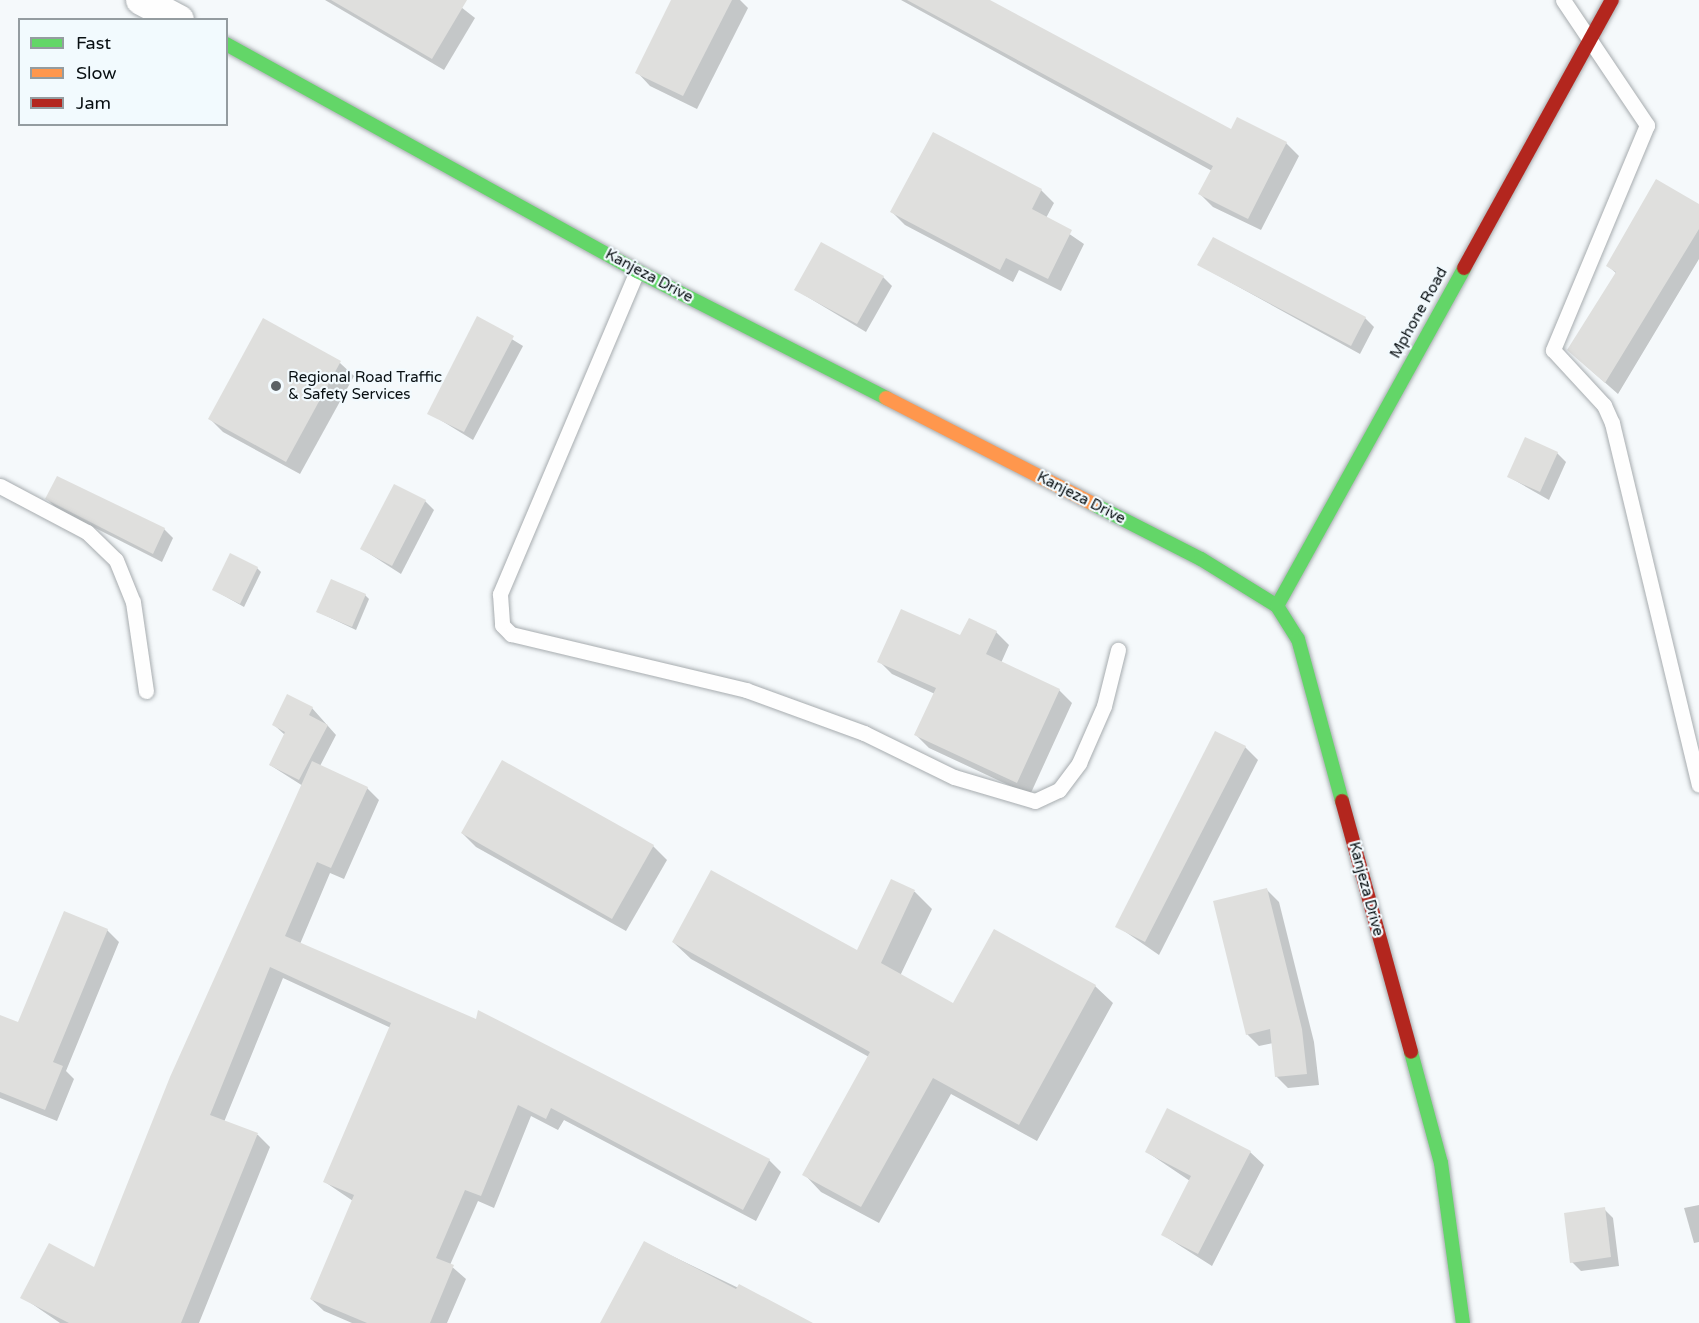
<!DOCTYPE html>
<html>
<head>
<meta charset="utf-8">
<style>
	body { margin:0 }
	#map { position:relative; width:1699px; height:1323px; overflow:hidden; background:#f5f9fb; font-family:"Varela Round",sans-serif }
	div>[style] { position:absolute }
	.shadow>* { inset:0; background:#0003 }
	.building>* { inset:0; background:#dfdfdd }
	.roads { filter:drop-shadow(0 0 2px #a7acaf) drop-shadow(0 0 2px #a7acaf) }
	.lane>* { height:15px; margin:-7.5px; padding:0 7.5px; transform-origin:7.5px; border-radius:7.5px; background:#fefefe }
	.street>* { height:30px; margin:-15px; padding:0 15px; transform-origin:15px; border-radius:15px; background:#fefefe }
	.fast>* { height:14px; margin:-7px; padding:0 7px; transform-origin:7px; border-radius:7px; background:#63d668 }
	.slow>* { height:14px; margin:-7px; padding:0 7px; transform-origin:7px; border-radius:7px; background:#ff974d }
	.jam>* { height:14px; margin:-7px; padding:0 7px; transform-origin:7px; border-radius:7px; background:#b3261e }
	.dots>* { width:16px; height:16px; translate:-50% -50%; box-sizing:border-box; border:3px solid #f2fafe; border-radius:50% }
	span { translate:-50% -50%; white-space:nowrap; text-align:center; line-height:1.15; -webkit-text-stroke:4.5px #f2fafe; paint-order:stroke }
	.street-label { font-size:15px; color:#080f12 }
	.poi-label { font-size:15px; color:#080f12 }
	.left { translate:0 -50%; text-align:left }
	.legend { position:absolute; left:18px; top:18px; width:210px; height:108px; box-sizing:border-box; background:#f2fafe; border:2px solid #949ca0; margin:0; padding:8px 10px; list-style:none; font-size:18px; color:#080f12 }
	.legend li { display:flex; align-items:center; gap:12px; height:30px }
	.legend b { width:30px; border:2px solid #949ca0 }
</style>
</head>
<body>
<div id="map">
	<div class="shadow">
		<i style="clip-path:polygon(325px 0,452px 0,475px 18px,444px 70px)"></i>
		<i style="clip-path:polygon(672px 0,740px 0,748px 8px,697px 109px,650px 86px,637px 72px)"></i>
		<i style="clip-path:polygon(901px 0,987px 0,1232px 131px,1286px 143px,1299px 156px,1261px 230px,1213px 207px,1200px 194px,1212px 171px)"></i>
		<i style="clip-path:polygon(1041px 190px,1054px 203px,1046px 218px,1084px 244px,1061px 291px,1019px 270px,1013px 282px,905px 225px,892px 212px)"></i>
		<i style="clip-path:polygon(1699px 206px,1699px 259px,1618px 394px,1568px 350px,1617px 274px,1608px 266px)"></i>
		<i style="clip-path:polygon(1199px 265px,1365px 318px,1374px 327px,1360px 354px)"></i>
		<i style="clip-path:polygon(883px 277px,892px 286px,866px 332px,796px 290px)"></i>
		<i style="clip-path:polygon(478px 318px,523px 346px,473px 440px,429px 413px)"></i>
		<i style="clip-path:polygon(264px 320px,340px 363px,354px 376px,300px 474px,223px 432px,210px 419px)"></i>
		<i style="clip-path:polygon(1557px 453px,1566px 462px,1549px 500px,1509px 477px)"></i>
		<i style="clip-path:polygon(57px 478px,164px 529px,173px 538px,162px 562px,56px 508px,47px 499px)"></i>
		<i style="clip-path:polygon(425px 501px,434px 510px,401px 574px,362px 549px)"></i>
		<i style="clip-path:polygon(257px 568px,261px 572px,244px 607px,214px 590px)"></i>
		<i style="clip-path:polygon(365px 595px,369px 599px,356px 630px,318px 612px)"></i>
		<i style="clip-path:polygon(996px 632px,1009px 645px,1001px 663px,1059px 690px,1072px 703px,1030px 795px,929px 748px,916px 735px,935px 694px,892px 674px,879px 661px)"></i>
		<i style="clip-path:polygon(312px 708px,336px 735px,320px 766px,367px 788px,379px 800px,344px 879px,330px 873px,300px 944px,769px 1160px,781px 1172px,756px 1221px,564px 1120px,558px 1130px,531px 1116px,494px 1208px,478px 1201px,450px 1265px,466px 1279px,447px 1323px,352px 1323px,324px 1311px,311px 1299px,353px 1201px,325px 1182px,391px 1028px,283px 978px,224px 1122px,258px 1135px,270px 1147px,199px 1323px,60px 1323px,22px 1297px,95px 1269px,303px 786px,270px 765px,285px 735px,274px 725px)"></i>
		<i style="clip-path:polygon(1245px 747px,1258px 760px,1159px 955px,1117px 926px)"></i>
		<i style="clip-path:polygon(502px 762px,653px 846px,667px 860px,626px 931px,476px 847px,462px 833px)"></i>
		<i style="clip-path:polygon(892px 881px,915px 892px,932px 909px,900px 976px,954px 1005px,1095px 986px,1113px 1003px,1037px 1141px,951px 1094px,879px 1223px,821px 1192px,804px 1174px,869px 1057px,691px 959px,673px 942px,858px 952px)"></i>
		<i style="clip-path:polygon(1267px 890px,1279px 902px,1314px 1042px,1319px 1085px,1288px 1088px,1276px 1076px,1273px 1043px,1259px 1046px,1247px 1034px)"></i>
		<i style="clip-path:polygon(107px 930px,119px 942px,66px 1071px,74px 1079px,57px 1121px,0 1098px,0 1017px,19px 1024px)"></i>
		<i style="clip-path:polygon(1147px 1152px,1250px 1152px,1264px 1165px,1212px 1266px,1163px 1235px,1190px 1181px)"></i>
		<i style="clip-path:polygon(1699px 1205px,1699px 1242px,1694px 1243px,1684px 1208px)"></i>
		<i style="clip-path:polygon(1604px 1209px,1613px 1218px,1619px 1266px,1581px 1271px,1572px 1262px)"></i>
		<i style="clip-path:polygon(645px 1243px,803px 1319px,806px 1323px,602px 1323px)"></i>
	</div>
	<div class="building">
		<i style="clip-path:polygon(331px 0,467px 0,432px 59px)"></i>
		<i style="clip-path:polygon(671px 0,732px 0,683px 96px,635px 73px)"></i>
		<i style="clip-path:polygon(907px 0,990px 0,1231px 129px,1237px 117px,1287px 142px,1248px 219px,1198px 194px,1213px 166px)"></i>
		<i style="clip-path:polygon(933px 132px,1042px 189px,1032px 209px,1072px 230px,1048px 279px,1006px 258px,1000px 270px,890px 212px)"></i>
		<i style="clip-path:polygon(1656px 179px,1699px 204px,1699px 229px,1605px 383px,1567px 350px,1616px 272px,1606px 266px)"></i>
		<i style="clip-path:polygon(1213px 237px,1366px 317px,1351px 346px,1197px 265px)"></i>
		<i style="clip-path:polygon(821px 242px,884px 276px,857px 324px,794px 290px)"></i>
		<i style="clip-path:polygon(477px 316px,514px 336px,464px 432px,427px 414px)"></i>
		<i style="clip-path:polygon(263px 318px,341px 361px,286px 462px,208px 419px)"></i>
		<i style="clip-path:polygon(1525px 437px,1558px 452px,1540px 492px,1507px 477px)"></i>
		<i style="clip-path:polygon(57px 476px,165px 528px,153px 554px,45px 499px)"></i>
		<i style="clip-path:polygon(394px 484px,426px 500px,392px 566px,360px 549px)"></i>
		<i style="clip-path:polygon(230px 553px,258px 567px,240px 604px,212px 590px)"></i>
		<i style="clip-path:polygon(331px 579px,366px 594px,352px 627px,316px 612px)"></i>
		<i style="clip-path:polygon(901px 609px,960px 635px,969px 618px,997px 631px,986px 654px,1060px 689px,1017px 783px,914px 735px,936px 688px,877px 662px)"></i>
		<i style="clip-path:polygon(287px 694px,313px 707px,309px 715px,328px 725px,299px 780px,269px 765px,285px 732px,272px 725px)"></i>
		<i style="clip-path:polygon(1215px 731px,1246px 746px,1145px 942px,1115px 927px)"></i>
		<i style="clip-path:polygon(502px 760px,654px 845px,612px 919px,461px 833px)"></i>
		<i style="clip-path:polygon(312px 761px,368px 787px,331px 868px,317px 862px,285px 936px,476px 1019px,478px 1010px,770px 1159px,743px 1210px,551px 1108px,546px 1119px,518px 1105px,481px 1196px,465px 1190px,436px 1258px,454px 1265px,430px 1323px,367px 1323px,310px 1299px,354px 1195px,323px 1182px,391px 1023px,270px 967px,210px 1115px,258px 1133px,181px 1323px,69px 1323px,20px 1298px,49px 1243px,94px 1267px,170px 1077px)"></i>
		<i style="clip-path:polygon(711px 870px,857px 950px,891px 879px,915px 890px,881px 963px,953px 1003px,994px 929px,1096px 985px,1019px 1125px,933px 1078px,861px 1207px,802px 1175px,870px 1052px,672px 942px)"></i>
		<i style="clip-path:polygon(1267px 888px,1302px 1029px,1307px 1074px,1275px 1077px,1270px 1029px,1246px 1035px,1213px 901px)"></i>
		<i style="clip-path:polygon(64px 911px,108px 929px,53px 1062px,63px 1066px,45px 1110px,0 1092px,0 1015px,18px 1022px)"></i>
		<i style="clip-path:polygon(1167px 1108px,1251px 1151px,1198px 1254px,1161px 1235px,1191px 1176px,1145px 1152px)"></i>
		<i style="clip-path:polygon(1605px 1207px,1611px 1257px,1570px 1263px,1564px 1213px)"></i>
		<i style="clip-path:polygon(644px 1241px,736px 1289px,739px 1284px,813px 1323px,600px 1323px)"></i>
	</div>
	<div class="roads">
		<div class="lane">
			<i style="left:1563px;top:0;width:151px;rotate:56.1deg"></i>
			<i style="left:1647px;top:125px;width:244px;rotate:112.7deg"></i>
			<i style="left:1553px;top:350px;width:75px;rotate:47.2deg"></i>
			<i style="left:1604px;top:405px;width:20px;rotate:66deg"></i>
			<i style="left:1612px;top:423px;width:372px;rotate:76.5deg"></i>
			<i style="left:637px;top:271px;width:351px;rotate:113deg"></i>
			<i style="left:500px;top:594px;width:31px;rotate:86deg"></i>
			<i style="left:502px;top:625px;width:13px;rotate:45deg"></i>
			<i style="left:511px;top:634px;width:242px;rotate:13.4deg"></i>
			<i style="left:746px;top:690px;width:126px;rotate:20deg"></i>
			<i style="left:864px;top:733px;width:100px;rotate:26.1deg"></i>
			<i style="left:954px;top:777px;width:84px;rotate:16.5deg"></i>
			<i style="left:1035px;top:801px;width:26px;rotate:-25deg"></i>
			<i style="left:1059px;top:790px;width:34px;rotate:-53deg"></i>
			<i style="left:1079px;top:763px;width:62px;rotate:-66.3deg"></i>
			<i style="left:1104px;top:706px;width:58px;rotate:-76deg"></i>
			<i style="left:0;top:486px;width:98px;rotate:27.9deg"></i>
			<i style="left:87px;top:532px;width:40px;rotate:44deg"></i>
			<i style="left:116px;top:560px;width:45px;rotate:68deg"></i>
			<i style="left:133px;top:602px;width:90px;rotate:81.7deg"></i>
		</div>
		<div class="street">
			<i style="left:141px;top:0;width:43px;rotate:27.8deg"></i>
		</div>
		<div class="fast">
			<i style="left:226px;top:44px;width:470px;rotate:28.9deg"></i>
			<i style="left:637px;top:271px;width:280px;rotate:27deg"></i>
			<i style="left:1093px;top:504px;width:121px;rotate:27deg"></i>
			<i style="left:1201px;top:559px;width:89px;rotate:31.7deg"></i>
			<i style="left:1277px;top:606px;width:39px;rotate:58deg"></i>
			<i style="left:1298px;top:639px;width:168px;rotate:74.8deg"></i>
			<i style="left:1277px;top:606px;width:386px;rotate:-61deg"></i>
			<i style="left:1411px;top:1052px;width:115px;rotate:74.9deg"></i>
			<i style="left:1441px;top:1163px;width:162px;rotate:82.2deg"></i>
		</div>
		<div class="slow">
			<i style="left:886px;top:398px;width:233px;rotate:27.1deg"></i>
		</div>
		<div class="jam">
			<i style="left:1464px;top:268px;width:306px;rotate:-61.1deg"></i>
			<i style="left:1342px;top:801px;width:260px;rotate:74.6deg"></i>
		</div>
	</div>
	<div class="dots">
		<i style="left:276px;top:386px;background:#5b6164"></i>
	</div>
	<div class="street-label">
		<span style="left:649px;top:276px;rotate:28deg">Kanjeza Drive</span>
		<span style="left:1419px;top:313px;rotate:-61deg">Mphone Road</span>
		<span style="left:1081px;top:498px;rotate:27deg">Kanjeza Drive</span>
		<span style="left:1366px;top:889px;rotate:75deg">Kanjeza Drive</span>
	</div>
	<div class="poi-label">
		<span class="left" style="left:288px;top:386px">Regional Road Traffic<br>&amp; Safety Services</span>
	</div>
	<ul class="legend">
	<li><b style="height:8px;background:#63d668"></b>Fast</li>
	<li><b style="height:8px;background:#ff974d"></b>Slow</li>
	<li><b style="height:8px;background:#b3261e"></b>Jam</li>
	</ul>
</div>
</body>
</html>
